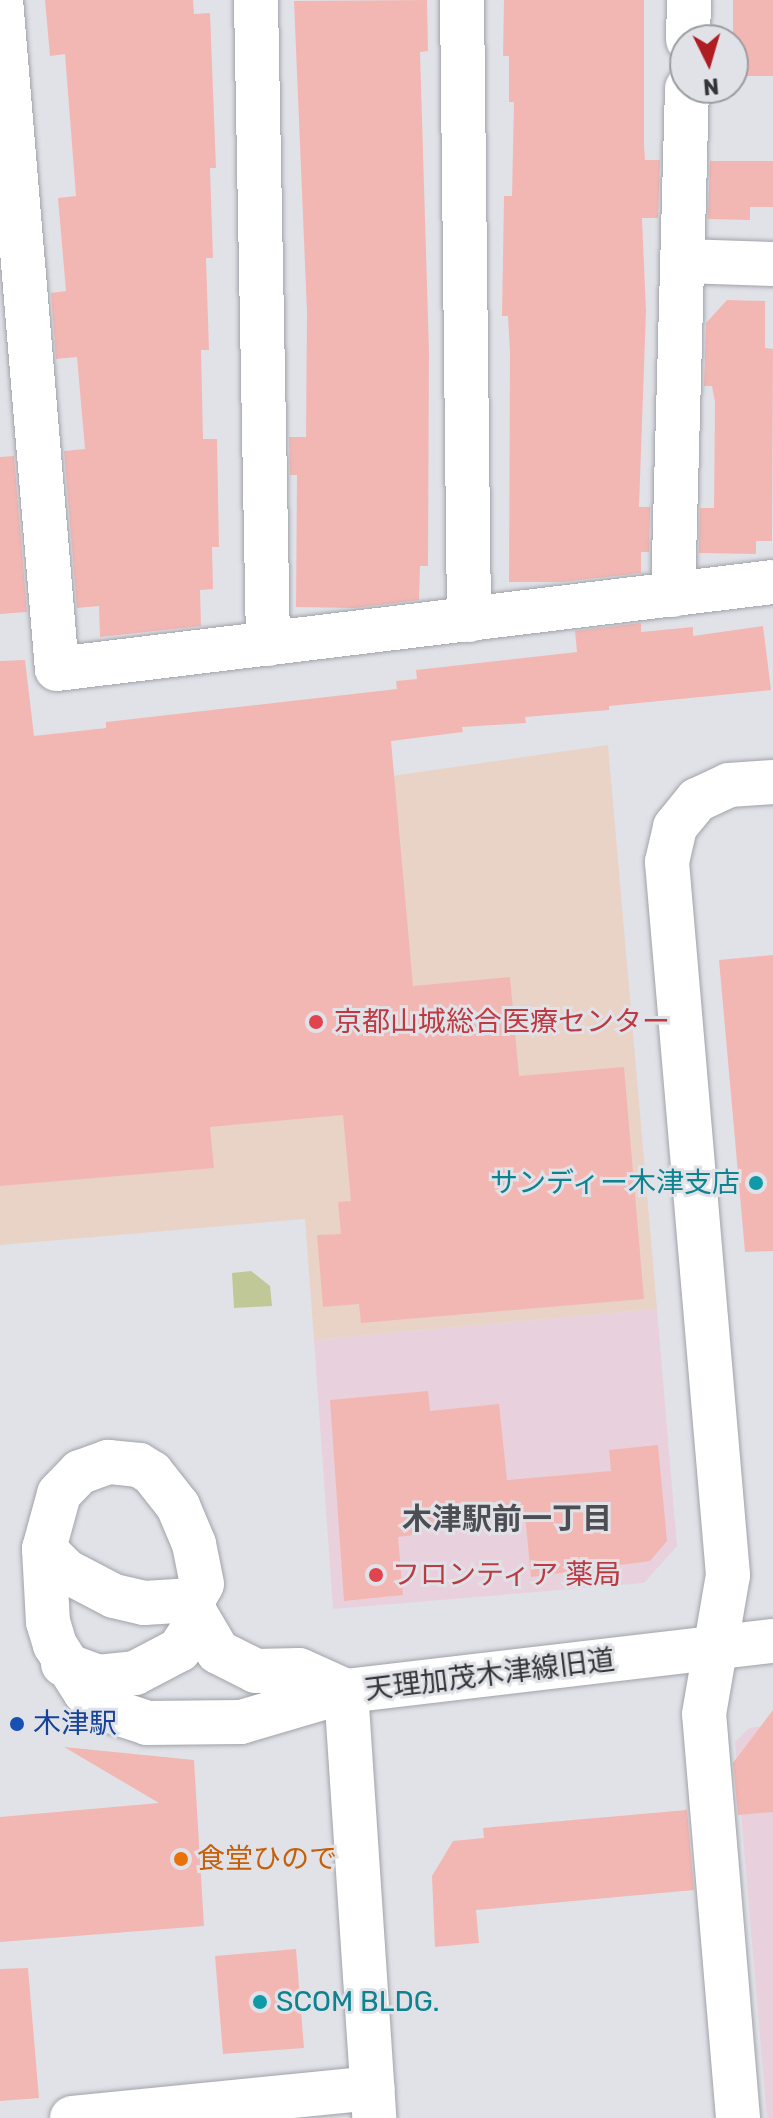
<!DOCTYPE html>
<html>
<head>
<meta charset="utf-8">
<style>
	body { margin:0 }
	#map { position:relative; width:773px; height:2118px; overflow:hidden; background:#e0e2e8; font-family:Rubik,"Noto Sans JP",sans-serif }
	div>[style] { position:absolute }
	.commercial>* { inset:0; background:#e8d1dc }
	.medical>* { inset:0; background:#e9d3c7 }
	.green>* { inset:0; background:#c1c897 }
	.building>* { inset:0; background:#f3b7b3 }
	.roads { filter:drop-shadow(0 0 2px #a1a3a9) drop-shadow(0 0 2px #a1a3a9) }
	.minor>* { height:44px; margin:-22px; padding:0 22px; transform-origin:22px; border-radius:22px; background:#fff }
	.dots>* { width:22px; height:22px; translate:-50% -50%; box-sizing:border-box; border:4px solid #e0e2e8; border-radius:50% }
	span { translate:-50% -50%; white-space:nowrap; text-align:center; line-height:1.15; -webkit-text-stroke:6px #e0e2e8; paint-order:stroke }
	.health-label { font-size:28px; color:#be3a42 }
	.left { translate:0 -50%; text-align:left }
	.culture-label { font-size:28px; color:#0d838f }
	.right { translate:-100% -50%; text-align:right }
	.street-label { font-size:28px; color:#343537 }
	.transit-label { font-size:28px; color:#164399 }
	.food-label { font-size:28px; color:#c56008 }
	.neighbourhood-label { font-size:30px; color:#4c4e53; font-weight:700 }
	.north { position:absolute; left:669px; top:24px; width:80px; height:80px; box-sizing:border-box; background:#e0e2e8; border:2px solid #9b9da1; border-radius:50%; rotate:175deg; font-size:22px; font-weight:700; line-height:32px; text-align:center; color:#343537 }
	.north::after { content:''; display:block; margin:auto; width:28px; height:36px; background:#af1d23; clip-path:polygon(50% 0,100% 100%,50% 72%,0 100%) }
</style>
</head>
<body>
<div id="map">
	<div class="commercial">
		<i style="clip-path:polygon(657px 1309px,677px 1546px,644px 1583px,333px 1609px,314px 1340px)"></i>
		<i style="clip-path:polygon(773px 1725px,773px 2118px,767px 2118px,735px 1742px,749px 1728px)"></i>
	</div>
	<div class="medical">
		<i style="clip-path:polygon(608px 745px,657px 1309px,314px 1340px,305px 1219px,0 1245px,0 825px,175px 807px)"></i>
	</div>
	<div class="green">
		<i style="clip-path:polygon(251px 1271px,270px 1286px,272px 1306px,234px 1308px,232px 1273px)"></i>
	</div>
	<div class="building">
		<i style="clip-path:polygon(45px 0,193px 0,194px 14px,210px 13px,216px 168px,210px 168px,213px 258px,206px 258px,209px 350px,201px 350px,203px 439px,217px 439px,219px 547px,212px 547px,213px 589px,200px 590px,201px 626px,100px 637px,99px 606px,77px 608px,64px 451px,85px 449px,77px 357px,56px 359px,51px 293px,66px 291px,58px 198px,76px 196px,65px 54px,50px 56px)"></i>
		<i style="clip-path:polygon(427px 0,428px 51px,420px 52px,429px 351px,428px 566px,420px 566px,419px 600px,354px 608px,296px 607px,297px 475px,290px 475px,289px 437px,306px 437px,307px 312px,294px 1px)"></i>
		<i style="clip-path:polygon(504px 0,644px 0,644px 145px,645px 160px,660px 160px,658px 218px,642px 218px,646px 311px,639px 507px,650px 507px,649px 552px,641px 552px,641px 573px,562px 582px,509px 582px,510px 353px,508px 316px,502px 316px,504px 196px,512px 196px,514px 102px,509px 102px,509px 56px,503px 56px)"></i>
		<i style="clip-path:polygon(733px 0,773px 0,773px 76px,733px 76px)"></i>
		<i style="clip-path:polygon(710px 161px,773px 161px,773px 207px,750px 207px,750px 220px,708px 219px)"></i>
		<i style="clip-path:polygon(727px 300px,765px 301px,765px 348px,773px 349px,772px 541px,756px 541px,756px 554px,699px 553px,700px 508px,714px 508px,715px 402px,712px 386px,704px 386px,706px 323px)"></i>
		<i style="clip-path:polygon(14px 456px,27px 612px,0 614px,0 457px)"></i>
		<i style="clip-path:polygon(641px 623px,641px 632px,693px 627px,693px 636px,763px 626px,771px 690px,609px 706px,609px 710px,525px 717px,526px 723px,462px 727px,463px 732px,391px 741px,413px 986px,510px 977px,519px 1076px,624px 1067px,644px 1299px,361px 1323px,359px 1304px,323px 1307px,317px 1235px,341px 1234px,338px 1202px,351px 1201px,343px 1115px,210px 1127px,214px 1168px,0 1186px,0 661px,25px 660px,34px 736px,106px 728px,106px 722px,397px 689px,396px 681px,417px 679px,416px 670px,577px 652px,575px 631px)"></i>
		<i style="clip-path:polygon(773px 955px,773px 1251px,745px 1252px,719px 960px)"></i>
		<i style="clip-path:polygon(428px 1391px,430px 1411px,499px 1404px,507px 1480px,611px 1471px,609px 1450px,658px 1445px,667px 1541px,650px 1561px,531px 1577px,525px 1515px,420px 1524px,421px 1534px,398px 1537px,403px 1595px,344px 1601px,330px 1400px)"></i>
		<i style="clip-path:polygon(773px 1710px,773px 1812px,738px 1815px,733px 1763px)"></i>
		<i style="clip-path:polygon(64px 1747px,194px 1760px,204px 1926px,0 1942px,0 1817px,159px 1803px)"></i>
		<i style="clip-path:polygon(687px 1810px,694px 1890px,476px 1910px,479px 1943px,435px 1947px,432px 1876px,453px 1841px,484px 1838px,483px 1828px)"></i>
		<i style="clip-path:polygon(296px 1949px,304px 2048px,223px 2054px,215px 1956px)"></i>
		<i style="clip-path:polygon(28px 1968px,39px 2098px,0 2101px,0 1969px)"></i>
	</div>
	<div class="roads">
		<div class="minor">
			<i style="left:1px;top:0;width:671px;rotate:85.22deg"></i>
			<i style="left:57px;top:669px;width:721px;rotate:-6.93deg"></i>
			<i style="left:256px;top:0;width:644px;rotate:88.93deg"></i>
			<i style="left:462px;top:0;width:620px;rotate:89.35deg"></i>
			<i style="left:688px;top:40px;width:40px;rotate:-88.6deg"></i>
			<i style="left:683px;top:261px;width:90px;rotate:1.9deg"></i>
			<i style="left:673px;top:595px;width:507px;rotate:-88.42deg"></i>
			<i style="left:44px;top:1549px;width:31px;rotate:45deg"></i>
			<i style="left:66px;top:1571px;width:54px;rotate:27.5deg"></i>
			<i style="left:114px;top:1596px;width:31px;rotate:13deg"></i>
			<i style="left:144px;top:1603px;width:49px;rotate:-3.5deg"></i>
			<i style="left:63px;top:1664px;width:37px;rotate:20deg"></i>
			<i style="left:98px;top:1677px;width:37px;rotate:-6deg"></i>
			<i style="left:135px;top:1673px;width:50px;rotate:-27.6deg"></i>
			<i style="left:179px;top:1650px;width:35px;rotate:-57deg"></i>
			<i style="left:346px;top:1691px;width:51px;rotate:-155.9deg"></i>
			<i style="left:299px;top:1670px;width:43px;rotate:178.7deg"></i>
			<i style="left:256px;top:1671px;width:42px;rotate:-153.4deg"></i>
			<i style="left:218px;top:1652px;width:45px;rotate:-120.5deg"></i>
			<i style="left:195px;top:1613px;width:13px;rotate:-99deg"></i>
			<i style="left:193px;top:1600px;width:18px;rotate:-61deg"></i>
			<i style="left:202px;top:1584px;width:41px;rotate:-101.3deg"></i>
			<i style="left:194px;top:1544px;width:41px;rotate:-112.8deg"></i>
			<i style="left:178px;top:1506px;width:42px;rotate:-128.2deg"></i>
			<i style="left:152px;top:1473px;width:15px;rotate:-148deg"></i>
			<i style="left:139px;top:1465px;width:31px;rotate:-174deg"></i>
			<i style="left:108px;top:1462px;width:30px;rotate:160deg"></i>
			<i style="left:80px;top:1472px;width:30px;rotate:134deg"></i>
			<i style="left:59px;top:1494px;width:57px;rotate:105.3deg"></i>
			<i style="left:44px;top:1549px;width:73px;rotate:86.9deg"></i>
			<i style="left:48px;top:1622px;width:24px;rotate:73deg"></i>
			<i style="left:55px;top:1645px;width:56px;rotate:57.4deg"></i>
			<i style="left:85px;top:1692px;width:32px;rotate:36deg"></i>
			<i style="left:111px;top:1711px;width:38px;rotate:18deg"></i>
			<i style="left:147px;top:1723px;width:94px;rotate:-0.6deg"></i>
			<i style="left:241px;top:1722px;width:109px;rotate:-16.4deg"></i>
			<i style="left:346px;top:1691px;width:430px;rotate:-6.7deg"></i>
			<i style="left:346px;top:1691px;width:428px;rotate:86.2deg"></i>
			<i style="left:72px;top:2118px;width:302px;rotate:-5.7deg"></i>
			<i style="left:738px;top:2118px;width:405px;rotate:-94.8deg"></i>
			<i style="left:704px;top:1714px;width:141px;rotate:-80.2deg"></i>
			<i style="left:728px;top:1575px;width:716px;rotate:-94.89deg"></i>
			<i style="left:667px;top:862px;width:36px;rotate:-77deg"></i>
			<i style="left:675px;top:827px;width:35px;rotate:-51deg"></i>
			<i style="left:697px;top:800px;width:35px;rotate:-25deg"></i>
			<i style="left:729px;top:785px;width:44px;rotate:-3.9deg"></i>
		</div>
	</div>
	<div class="dots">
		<i style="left:316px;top:1022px;background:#e0444e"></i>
		<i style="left:756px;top:1183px;background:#0f9aa8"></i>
		<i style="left:376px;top:1575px;background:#e0444e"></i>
		<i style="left:17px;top:1724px;background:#1a4fb4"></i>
		<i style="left:181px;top:1859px;background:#e8710a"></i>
		<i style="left:260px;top:2002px;background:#0f9aa8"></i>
	</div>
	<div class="health-label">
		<span class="left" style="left:334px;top:1022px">京都山城総合医療センター</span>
		<span class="left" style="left:392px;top:1575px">フロンティア 薬局</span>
	</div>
	<div class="culture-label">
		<span class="right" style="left:740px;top:1183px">サンディー木津支店</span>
		<span class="left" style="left:276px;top:2002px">SCOM BLDG.</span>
	</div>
	<div class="street-label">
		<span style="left:490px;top:1675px;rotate:-7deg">天理加茂木津線旧道</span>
	</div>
	<div class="transit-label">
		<span class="left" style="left:33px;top:1724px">木津駅</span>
	</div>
	<div class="food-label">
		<span class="left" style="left:197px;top:1859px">食堂ひので</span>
	</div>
	<div class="neighbourhood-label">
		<span style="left:507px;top:1519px">木津駅前一丁目</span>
	</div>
	<div class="north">N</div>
</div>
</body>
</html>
